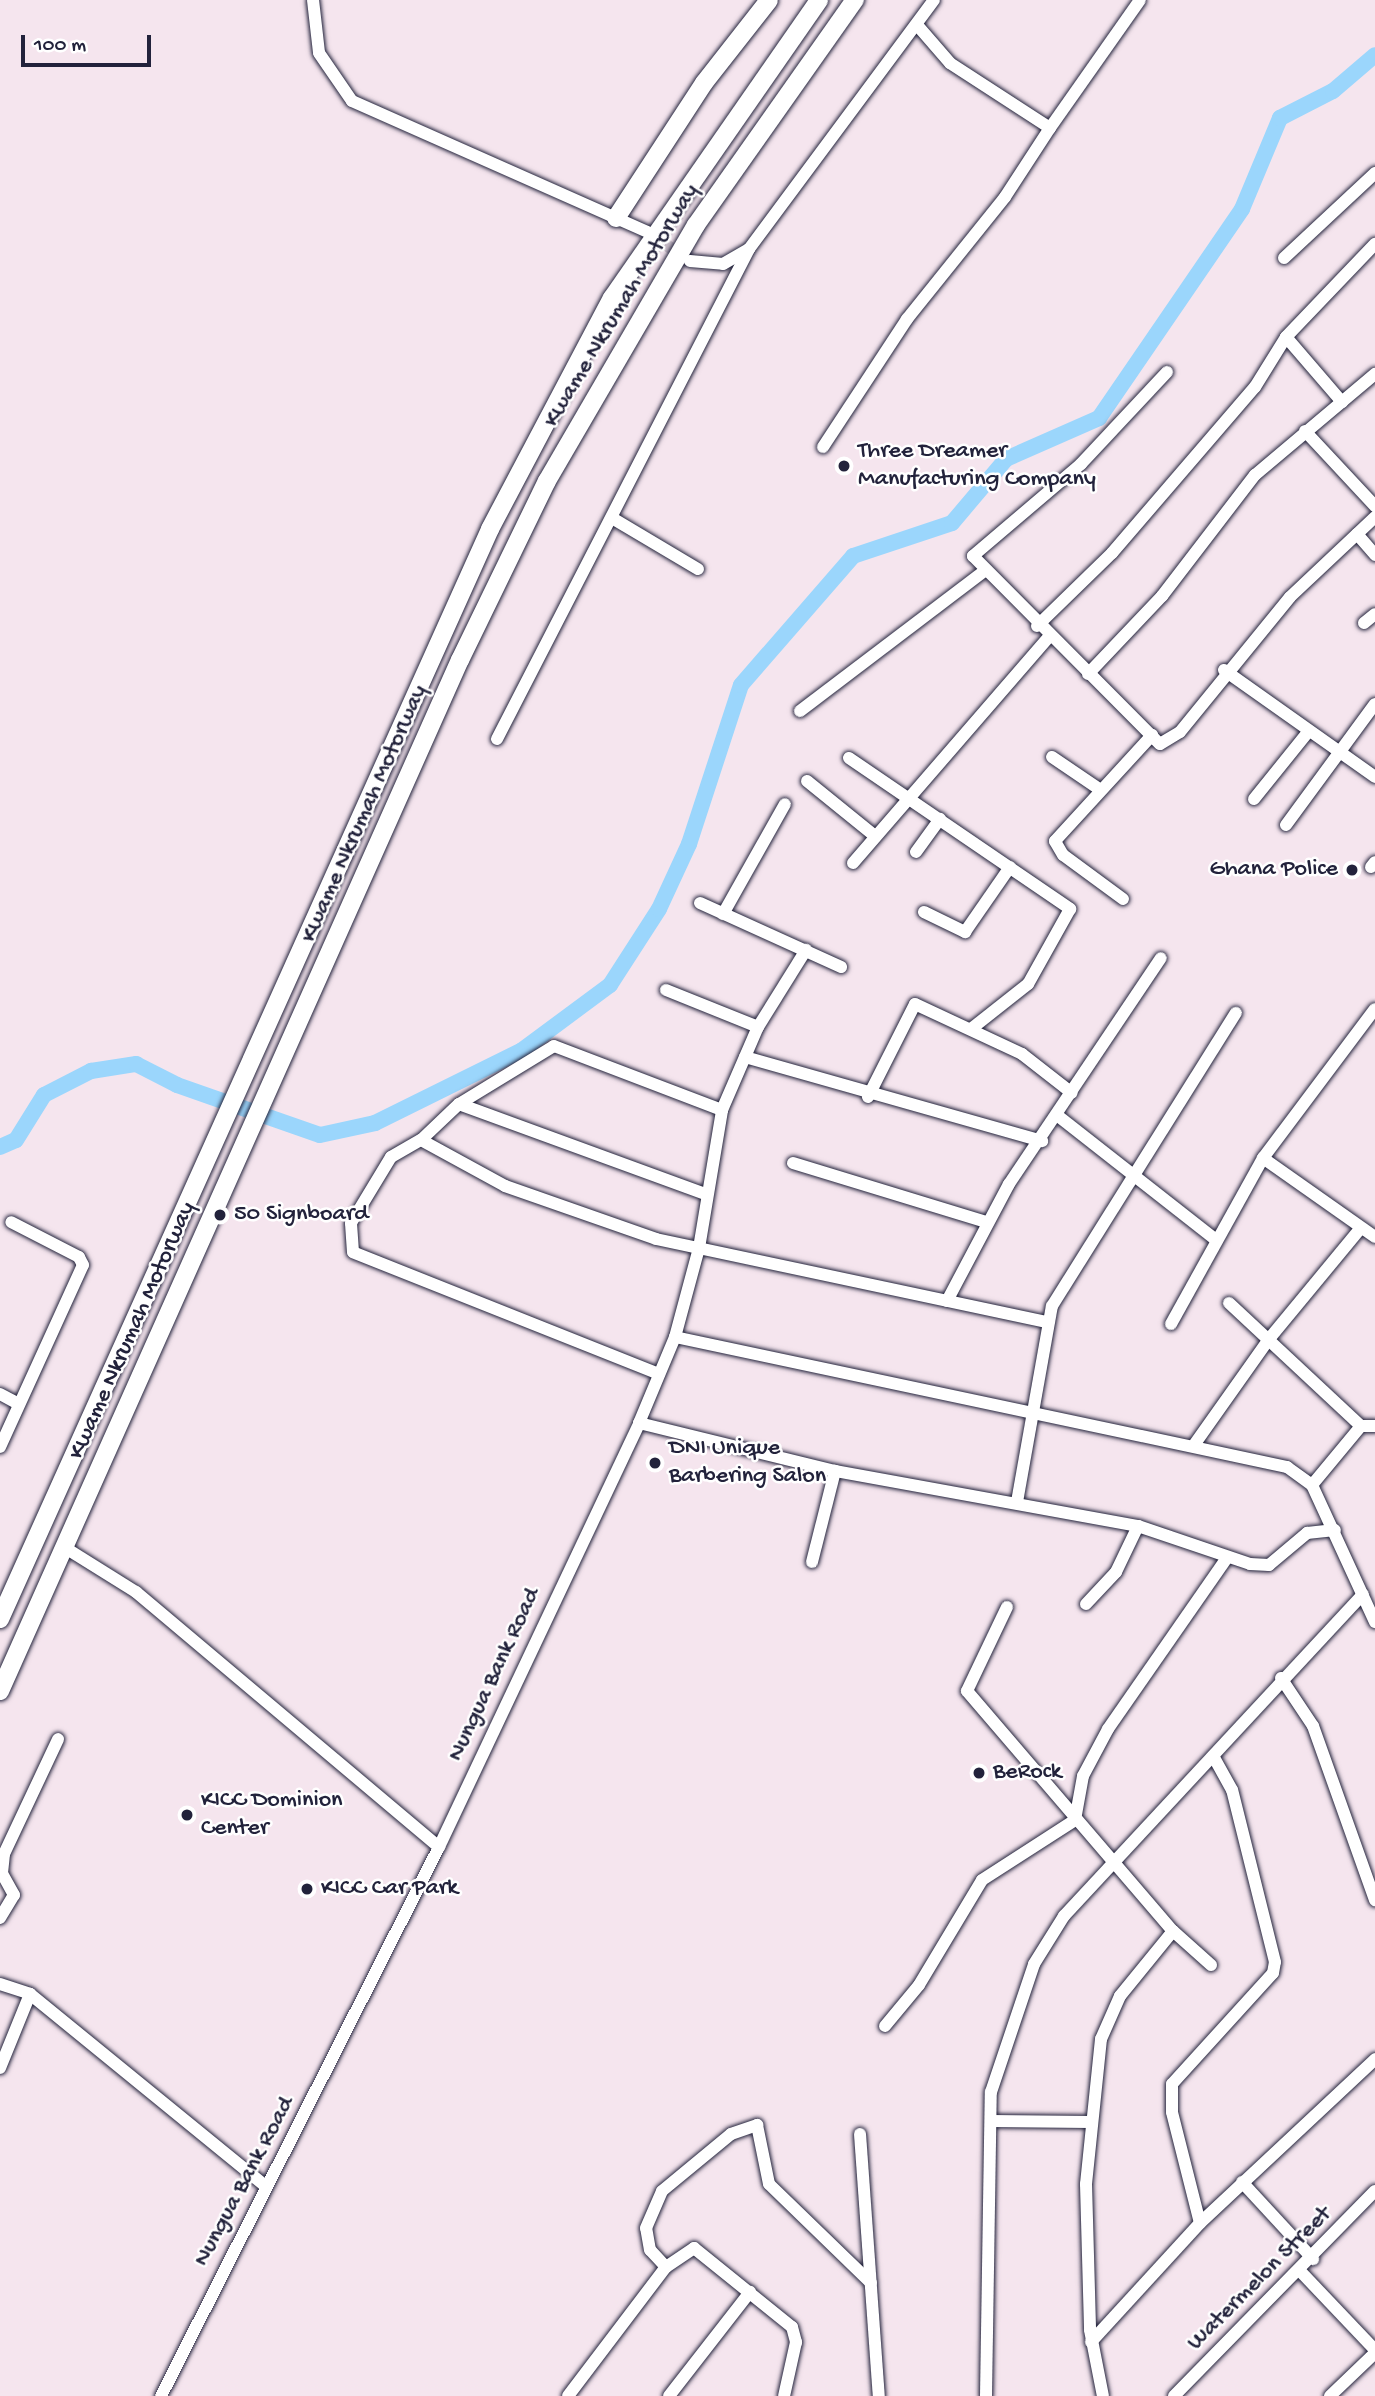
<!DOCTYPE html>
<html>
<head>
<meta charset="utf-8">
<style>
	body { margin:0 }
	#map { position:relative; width:1375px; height:2396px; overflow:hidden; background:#f5e5ee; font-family:"Gochi Hand",sans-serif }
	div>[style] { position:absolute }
	.river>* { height:16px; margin:-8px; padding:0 8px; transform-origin:8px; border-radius:8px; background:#9bd6fc }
	.minor-tunnel>* { height:12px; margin-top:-6px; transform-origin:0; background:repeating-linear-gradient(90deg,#cbbeca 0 12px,transparent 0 18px) }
	.roads { filter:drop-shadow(0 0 2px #22223b) drop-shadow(0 0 2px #22223b) }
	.minor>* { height:12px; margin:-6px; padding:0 6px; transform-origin:6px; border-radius:6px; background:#fff }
	.highway>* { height:18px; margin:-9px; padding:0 9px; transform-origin:9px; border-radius:9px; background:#fff }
	.dots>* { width:19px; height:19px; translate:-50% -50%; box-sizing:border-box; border:4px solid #fff; border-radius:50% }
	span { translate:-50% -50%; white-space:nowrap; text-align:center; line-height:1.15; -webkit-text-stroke:5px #fff; paint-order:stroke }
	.street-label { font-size:24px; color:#22223b }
	.poi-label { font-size:24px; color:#22223b }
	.left { translate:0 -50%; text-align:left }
	.right { translate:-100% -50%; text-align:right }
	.scale { position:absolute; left:21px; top:35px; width:130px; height:32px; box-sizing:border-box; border:4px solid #22223b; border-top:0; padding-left:9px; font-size:21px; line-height:24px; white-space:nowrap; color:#22223b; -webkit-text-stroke:5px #fff; paint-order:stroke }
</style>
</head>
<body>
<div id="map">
	<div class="river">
		<i style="left:0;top:1147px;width:17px;rotate:-24deg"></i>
		<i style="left:16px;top:1140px;width:53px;rotate:-58.1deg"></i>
		<i style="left:44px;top:1095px;width:53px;rotate:-27.1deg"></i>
		<i style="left:91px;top:1071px;width:46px;rotate:-8.8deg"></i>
		<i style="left:136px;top:1064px;width:46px;rotate:27.1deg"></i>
		<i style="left:177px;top:1085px;width:151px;rotate:19.3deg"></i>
		<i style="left:320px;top:1135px;width:56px;rotate:-12.3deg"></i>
		<i style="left:375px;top:1123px;width:163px;rotate:-26.3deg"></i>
		<i style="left:521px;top:1051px;width:111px;rotate:-36.6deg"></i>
		<i style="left:610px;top:985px;width:90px;rotate:-57.2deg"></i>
		<i style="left:659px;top:909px;width:72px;rotate:-65.2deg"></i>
		<i style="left:689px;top:844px;width:167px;rotate:-71.9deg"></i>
		<i style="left:741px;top:685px;width:171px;rotate:-49deg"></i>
		<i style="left:853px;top:556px;width:104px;rotate:-18.4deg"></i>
		<i style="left:952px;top:523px;width:84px;rotate:-49.8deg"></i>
		<i style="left:1006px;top:459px;width:102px;rotate:-23.8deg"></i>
		<i style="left:1099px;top:418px;width:253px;rotate:-55.6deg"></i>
		<i style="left:1242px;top:209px;width:99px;rotate:-67.3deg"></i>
		<i style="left:1280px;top:118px;width:59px;rotate:-27deg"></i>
		<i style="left:1333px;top:91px;width:55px;rotate:-40.6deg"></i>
	</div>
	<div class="minor-tunnel">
		<i style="left:650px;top:234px;width:41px;rotate:34.1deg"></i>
	</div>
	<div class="roads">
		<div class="minor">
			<i style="left:313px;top:0;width:53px;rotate:83.5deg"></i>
			<i style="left:319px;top:53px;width:58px;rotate:55.5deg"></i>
			<i style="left:352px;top:101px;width:323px;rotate:23.9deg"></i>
			<i style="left:1050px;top:128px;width:156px;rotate:-54.9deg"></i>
			<i style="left:1284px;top:258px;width:125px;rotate:-43deg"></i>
			<i style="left:690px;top:261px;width:33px;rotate:5deg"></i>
			<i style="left:723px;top:264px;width:30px;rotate:-30deg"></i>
			<i style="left:1286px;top:337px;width:86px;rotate:49.3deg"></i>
			<i style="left:1167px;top:372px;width:126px;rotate:133.1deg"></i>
			<i style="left:1081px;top:464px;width:142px;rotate:139.6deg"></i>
			<i style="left:973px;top:556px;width:265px;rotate:45.2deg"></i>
			<i style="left:1160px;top:744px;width:23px;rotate:-31deg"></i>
			<i style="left:1180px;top:732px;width:174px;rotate:-50.8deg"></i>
			<i style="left:1290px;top:597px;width:117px;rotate:-43.3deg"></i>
			<i style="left:1305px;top:431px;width:103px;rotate:47deg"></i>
			<i style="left:823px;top:447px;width:153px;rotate:-56.7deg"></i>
			<i style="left:907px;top:319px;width:156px;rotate:-51.2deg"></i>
			<i style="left:1005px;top:197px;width:82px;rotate:-56.9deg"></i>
			<i style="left:1050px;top:128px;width:119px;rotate:-147deg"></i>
			<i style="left:950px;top:63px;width:49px;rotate:-130.9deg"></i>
			<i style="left:612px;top:518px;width:100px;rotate:30.7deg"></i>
			<i style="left:1357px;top:534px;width:28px;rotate:49deg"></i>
			<i style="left:1364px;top:623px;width:14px;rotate:-39deg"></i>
			<i style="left:1037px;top:626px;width:105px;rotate:-44.2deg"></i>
			<i style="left:1112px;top:553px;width:219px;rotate:-49.3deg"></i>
			<i style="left:1255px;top:387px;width:59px;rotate:-58.2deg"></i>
			<i style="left:1286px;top:337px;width:129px;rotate:-46.3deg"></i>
			<i style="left:1224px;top:670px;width:185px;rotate:35.3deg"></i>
			<i style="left:1088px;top:674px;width:108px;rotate:-46.5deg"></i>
			<i style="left:1162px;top:596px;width:153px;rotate:-52.5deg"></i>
			<i style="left:1255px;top:475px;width:157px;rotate:-40.1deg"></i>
			<i style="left:800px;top:711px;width:230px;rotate:-37.2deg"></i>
			<i style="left:497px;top:739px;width:551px;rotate:-62.78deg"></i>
			<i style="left:749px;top:249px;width:310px;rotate:-53.4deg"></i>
			<i style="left:1052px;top:757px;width:57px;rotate:34.2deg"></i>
			<i style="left:849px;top:758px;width:268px;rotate:34.3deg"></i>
			<i style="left:1070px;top:909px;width:86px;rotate:119.2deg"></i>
			<i style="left:1028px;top:984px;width:73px;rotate:141.7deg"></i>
			<i style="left:807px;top:781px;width:87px;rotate:39deg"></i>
			<i style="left:1254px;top:799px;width:86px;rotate:-51.1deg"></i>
			<i style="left:1286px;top:825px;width:150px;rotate:-53.7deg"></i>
			<i style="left:916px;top:852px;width:41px;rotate:-54deg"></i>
			<i style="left:853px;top:863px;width:298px;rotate:-49.1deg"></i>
			<i style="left:1371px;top:867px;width:6px;rotate:-51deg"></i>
			<i style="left:1123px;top:899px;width:74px;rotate:-143.7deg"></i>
			<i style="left:1063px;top:855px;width:16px;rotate:-120deg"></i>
			<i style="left:1055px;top:841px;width:144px;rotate:-47.5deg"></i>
			<i style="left:700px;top:903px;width:155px;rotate:24.4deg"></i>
			<i style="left:924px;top:912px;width:46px;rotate:26deg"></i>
			<i style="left:965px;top:932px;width:79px;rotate:-55.3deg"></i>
			<i style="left:723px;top:914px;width:126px;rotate:-60.6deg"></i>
			<i style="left:666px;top:990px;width:99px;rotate:21.9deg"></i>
			<i style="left:745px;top:1057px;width:309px;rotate:15.8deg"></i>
			<i style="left:868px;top:1097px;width:104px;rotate:-63.2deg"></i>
			<i style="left:915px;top:1004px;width:118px;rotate:25deg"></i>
			<i style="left:1022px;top:1054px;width:63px;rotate:38deg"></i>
			<i style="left:459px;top:1104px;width:264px;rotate:20.1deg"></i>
			<i style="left:1058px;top:1116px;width:201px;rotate:38.1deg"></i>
			<i style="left:421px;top:1140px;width:96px;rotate:28.7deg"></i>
			<i style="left:505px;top:1186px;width:160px;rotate:19.3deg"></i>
			<i style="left:656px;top:1239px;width:401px;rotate:12deg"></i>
			<i style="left:1263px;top:1158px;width:137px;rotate:35.2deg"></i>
			<i style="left:793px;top:1163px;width:202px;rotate:17deg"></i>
			<i style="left:947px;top:1301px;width:132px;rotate:-62.1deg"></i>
			<i style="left:1009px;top:1184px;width:272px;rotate:-56.1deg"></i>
			<i style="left:1229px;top:1303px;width:180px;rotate:43deg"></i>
			<i style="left:1171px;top:1324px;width:190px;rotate:-61deg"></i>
			<i style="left:1263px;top:1158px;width:186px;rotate:-53.1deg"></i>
			<i style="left:675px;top:1337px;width:626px;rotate:11.99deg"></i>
			<i style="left:1287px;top:1467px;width:31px;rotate:36deg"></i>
			<i style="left:1312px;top:1485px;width:151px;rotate:65.3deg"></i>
			<i style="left:659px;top:1374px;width:329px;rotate:-158.3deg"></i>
			<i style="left:353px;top:1252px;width:29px;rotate:-94deg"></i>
			<i style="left:351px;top:1223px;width:77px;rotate:-58.8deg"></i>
			<i style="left:391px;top:1157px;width:34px;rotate:-30deg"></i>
			<i style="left:421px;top:1140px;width:52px;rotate:-43.5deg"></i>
			<i style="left:459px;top:1104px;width:111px;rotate:-31.4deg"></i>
			<i style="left:554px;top:1046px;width:180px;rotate:20.9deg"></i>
			<i style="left:0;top:1394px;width:21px;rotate:28deg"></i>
			<i style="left:639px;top:1423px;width:202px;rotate:13.8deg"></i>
			<i style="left:835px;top:1471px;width:308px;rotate:10.3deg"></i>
			<i style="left:1138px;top:1526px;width:118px;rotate:18.7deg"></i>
			<i style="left:1250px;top:1564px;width:19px;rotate:3deg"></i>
			<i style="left:1269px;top:1565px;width:50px;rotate:-40.1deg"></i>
			<i style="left:1307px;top:1533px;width:28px;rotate:-6deg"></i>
			<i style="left:1194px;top:1445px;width:130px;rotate:-54.7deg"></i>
			<i style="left:1269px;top:1339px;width:143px;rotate:-50.4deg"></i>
			<i style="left:0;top:1447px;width:200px;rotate:-65.5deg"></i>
			<i style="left:83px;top:1265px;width:9px;rotate:-117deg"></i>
			<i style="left:79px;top:1257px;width:76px;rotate:-152.8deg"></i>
			<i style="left:1312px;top:1485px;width:77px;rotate:-50.3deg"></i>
			<i style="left:1361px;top:1426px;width:14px"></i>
			<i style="left:1017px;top:1502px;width:199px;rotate:-79.9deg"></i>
			<i style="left:1052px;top:1306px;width:346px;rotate:-57.9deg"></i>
			<i style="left:64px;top:1547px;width:85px;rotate:32deg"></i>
			<i style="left:136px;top:1592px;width:396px;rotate:40.1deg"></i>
			<i style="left:812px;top:1562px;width:94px;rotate:-75.8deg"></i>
			<i style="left:1086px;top:1604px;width:44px;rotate:-46.8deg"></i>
			<i style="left:1116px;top:1572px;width:51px;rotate:-64.4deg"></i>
			<i style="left:1007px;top:1607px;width:93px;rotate:115.5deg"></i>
			<i style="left:967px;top:1691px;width:316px;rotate:49.4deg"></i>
			<i style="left:1173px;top:1931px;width:84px;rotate:129.2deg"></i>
			<i style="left:1120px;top:1996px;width:47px;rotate:113.8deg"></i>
			<i style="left:1101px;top:2039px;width:146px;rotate:95.9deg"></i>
			<i style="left:1086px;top:2184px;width:146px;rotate:88.4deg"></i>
			<i style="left:1090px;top:2330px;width:67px;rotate:78.9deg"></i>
			<i style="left:1281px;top:1678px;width:58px;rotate:56.3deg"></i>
			<i style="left:1313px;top:1726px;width:185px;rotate:70.4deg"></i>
			<i style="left:0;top:1918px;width:27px;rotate:-59deg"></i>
			<i style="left:14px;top:1895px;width:25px;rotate:-119deg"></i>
			<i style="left:2px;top:1873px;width:19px;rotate:-84deg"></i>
			<i style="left:4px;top:1854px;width:127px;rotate:-64.8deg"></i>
			<i style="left:1173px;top:1931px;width:51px;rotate:41.8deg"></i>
			<i style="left:0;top:1984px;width:32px;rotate:18deg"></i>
			<i style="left:30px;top:1994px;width:301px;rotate:39.2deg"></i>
			<i style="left:885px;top:2026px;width:53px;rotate:-50.3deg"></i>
			<i style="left:919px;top:1985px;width:122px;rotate:-59deg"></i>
			<i style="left:982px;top:1880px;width:111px;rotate:-32.8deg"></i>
			<i style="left:1075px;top:1820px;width:45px;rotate:-79.7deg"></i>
			<i style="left:1083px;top:1776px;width:53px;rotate:-62deg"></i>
			<i style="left:1108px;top:1729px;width:208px;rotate:-55.2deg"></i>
			<i style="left:0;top:2068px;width:80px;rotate:-67.9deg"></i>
			<i style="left:991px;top:2121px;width:99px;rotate:0.6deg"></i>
			<i style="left:860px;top:2134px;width:263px;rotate:85.9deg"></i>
			<i style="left:1242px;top:2182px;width:105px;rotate:47.3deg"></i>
			<i style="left:1200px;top:2223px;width:114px;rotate:-104.2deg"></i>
			<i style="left:1172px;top:2112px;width:28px;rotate:-90deg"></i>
			<i style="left:1172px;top:2084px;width:150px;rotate:-47.7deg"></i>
			<i style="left:1273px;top:1973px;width:11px;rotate:-80deg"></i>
			<i style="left:1275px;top:1962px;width:177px;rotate:-104deg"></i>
			<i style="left:1232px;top:1790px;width:39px;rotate:-119deg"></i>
			<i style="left:666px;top:2267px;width:23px;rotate:-133deg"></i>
			<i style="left:650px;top:2250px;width:22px;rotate:-100deg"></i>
			<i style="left:646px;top:2228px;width:40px;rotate:-66.6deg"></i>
			<i style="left:662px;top:2191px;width:89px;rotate:-39.6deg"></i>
			<i style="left:731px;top:2134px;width:28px;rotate:-19deg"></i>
			<i style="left:757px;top:2125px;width:60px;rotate:78.5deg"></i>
			<i style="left:769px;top:2184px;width:142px;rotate:44.1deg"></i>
			<i style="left:1301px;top:2272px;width:108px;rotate:46.5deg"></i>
			<i style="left:1091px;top:2342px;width:161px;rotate:-47.5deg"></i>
			<i style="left:1200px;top:2223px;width:240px;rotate:-43.1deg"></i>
			<i style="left:161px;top:2396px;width:615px;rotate:-63.14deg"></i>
			<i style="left:439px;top:1847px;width:469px;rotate:-64.7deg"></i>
			<i style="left:639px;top:1423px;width:93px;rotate:-67.3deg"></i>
			<i style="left:675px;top:1337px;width:92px;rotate:-74.9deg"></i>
			<i style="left:699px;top:1248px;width:140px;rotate:-80.5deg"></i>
			<i style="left:722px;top:1110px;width:90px;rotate:-66.6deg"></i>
			<i style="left:758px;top:1027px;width:91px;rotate:-58.1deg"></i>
			<i style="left:568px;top:2396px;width:162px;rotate:-52.8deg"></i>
			<i style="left:666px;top:2267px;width:34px;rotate:-34deg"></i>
			<i style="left:694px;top:2248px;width:126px;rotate:38.9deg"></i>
			<i style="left:792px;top:2327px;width:16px;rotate:75deg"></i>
			<i style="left:796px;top:2342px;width:55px;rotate:102.5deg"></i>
			<i style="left:669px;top:2396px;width:132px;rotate:-52.1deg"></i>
			<i style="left:986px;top:2396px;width:304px;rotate:-89.1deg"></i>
			<i style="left:991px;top:2092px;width:135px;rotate:-71.4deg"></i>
			<i style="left:1034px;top:1964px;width:57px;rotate:-58deg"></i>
			<i style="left:1064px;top:1916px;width:439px;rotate:-47.1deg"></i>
			<i style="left:1174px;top:2396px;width:287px;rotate:-45.6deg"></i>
			<i style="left:1330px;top:2396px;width:62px;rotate:-43.7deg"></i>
		</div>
		<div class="highway">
			<i style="left:616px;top:218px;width:161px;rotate:-56.9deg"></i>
			<i style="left:704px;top:83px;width:105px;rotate:-51.9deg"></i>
			<i style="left:0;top:1619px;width:1195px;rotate:-65.79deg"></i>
			<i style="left:490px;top:529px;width:261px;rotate:-62.2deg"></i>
			<i style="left:612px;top:298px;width:363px;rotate:-55.2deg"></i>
			<i style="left:0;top:1691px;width:1129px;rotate:-65.96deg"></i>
			<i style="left:460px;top:660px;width:199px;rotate:-64.1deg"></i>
			<i style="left:547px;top:481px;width:296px;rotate:-59.8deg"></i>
			<i style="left:696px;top:225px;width:276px;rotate:-54.8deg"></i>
		</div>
	</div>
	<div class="dots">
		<i style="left:844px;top:466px;background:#22223b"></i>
		<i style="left:1352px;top:870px;background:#22223b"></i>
		<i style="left:220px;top:1215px;background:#22223b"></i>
		<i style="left:655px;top:1463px;background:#22223b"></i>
		<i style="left:979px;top:1773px;background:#22223b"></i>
		<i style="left:187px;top:1815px;background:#22223b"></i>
		<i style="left:307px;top:1889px;background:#22223b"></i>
	</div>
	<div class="street-label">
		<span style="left:622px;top:306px;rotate:-59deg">Kwame Nkrumah Motorway</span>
		<span style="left:365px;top:814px;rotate:-66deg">Kwame Nkrumah Motorway</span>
		<span style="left:133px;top:1331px;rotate:-66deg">Kwame Nkrumah Motorway</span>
		<span style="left:495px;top:1675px;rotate:-65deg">Nungua Bank Road</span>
		<span style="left:245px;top:2182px;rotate:-62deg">Nungua Bank Road</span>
		<span style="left:1260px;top:2279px;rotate:-45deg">Watermelon Street</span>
	</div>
	<div class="poi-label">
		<span class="left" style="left:858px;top:466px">Three Dreamer<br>Manufacturing Company</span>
		<span class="right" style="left:1338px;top:870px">Ghana Police</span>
		<span class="left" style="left:234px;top:1215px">50 Signboard</span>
		<span class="left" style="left:669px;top:1463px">DNI Unique<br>Barbering Salon</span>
		<span class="left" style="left:993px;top:1773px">BeRock</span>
		<span class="left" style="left:201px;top:1815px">KICC Dominion<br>Center</span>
		<span class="left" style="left:321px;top:1889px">KICC Car Park</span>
	</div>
	<div class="scale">100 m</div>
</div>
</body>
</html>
